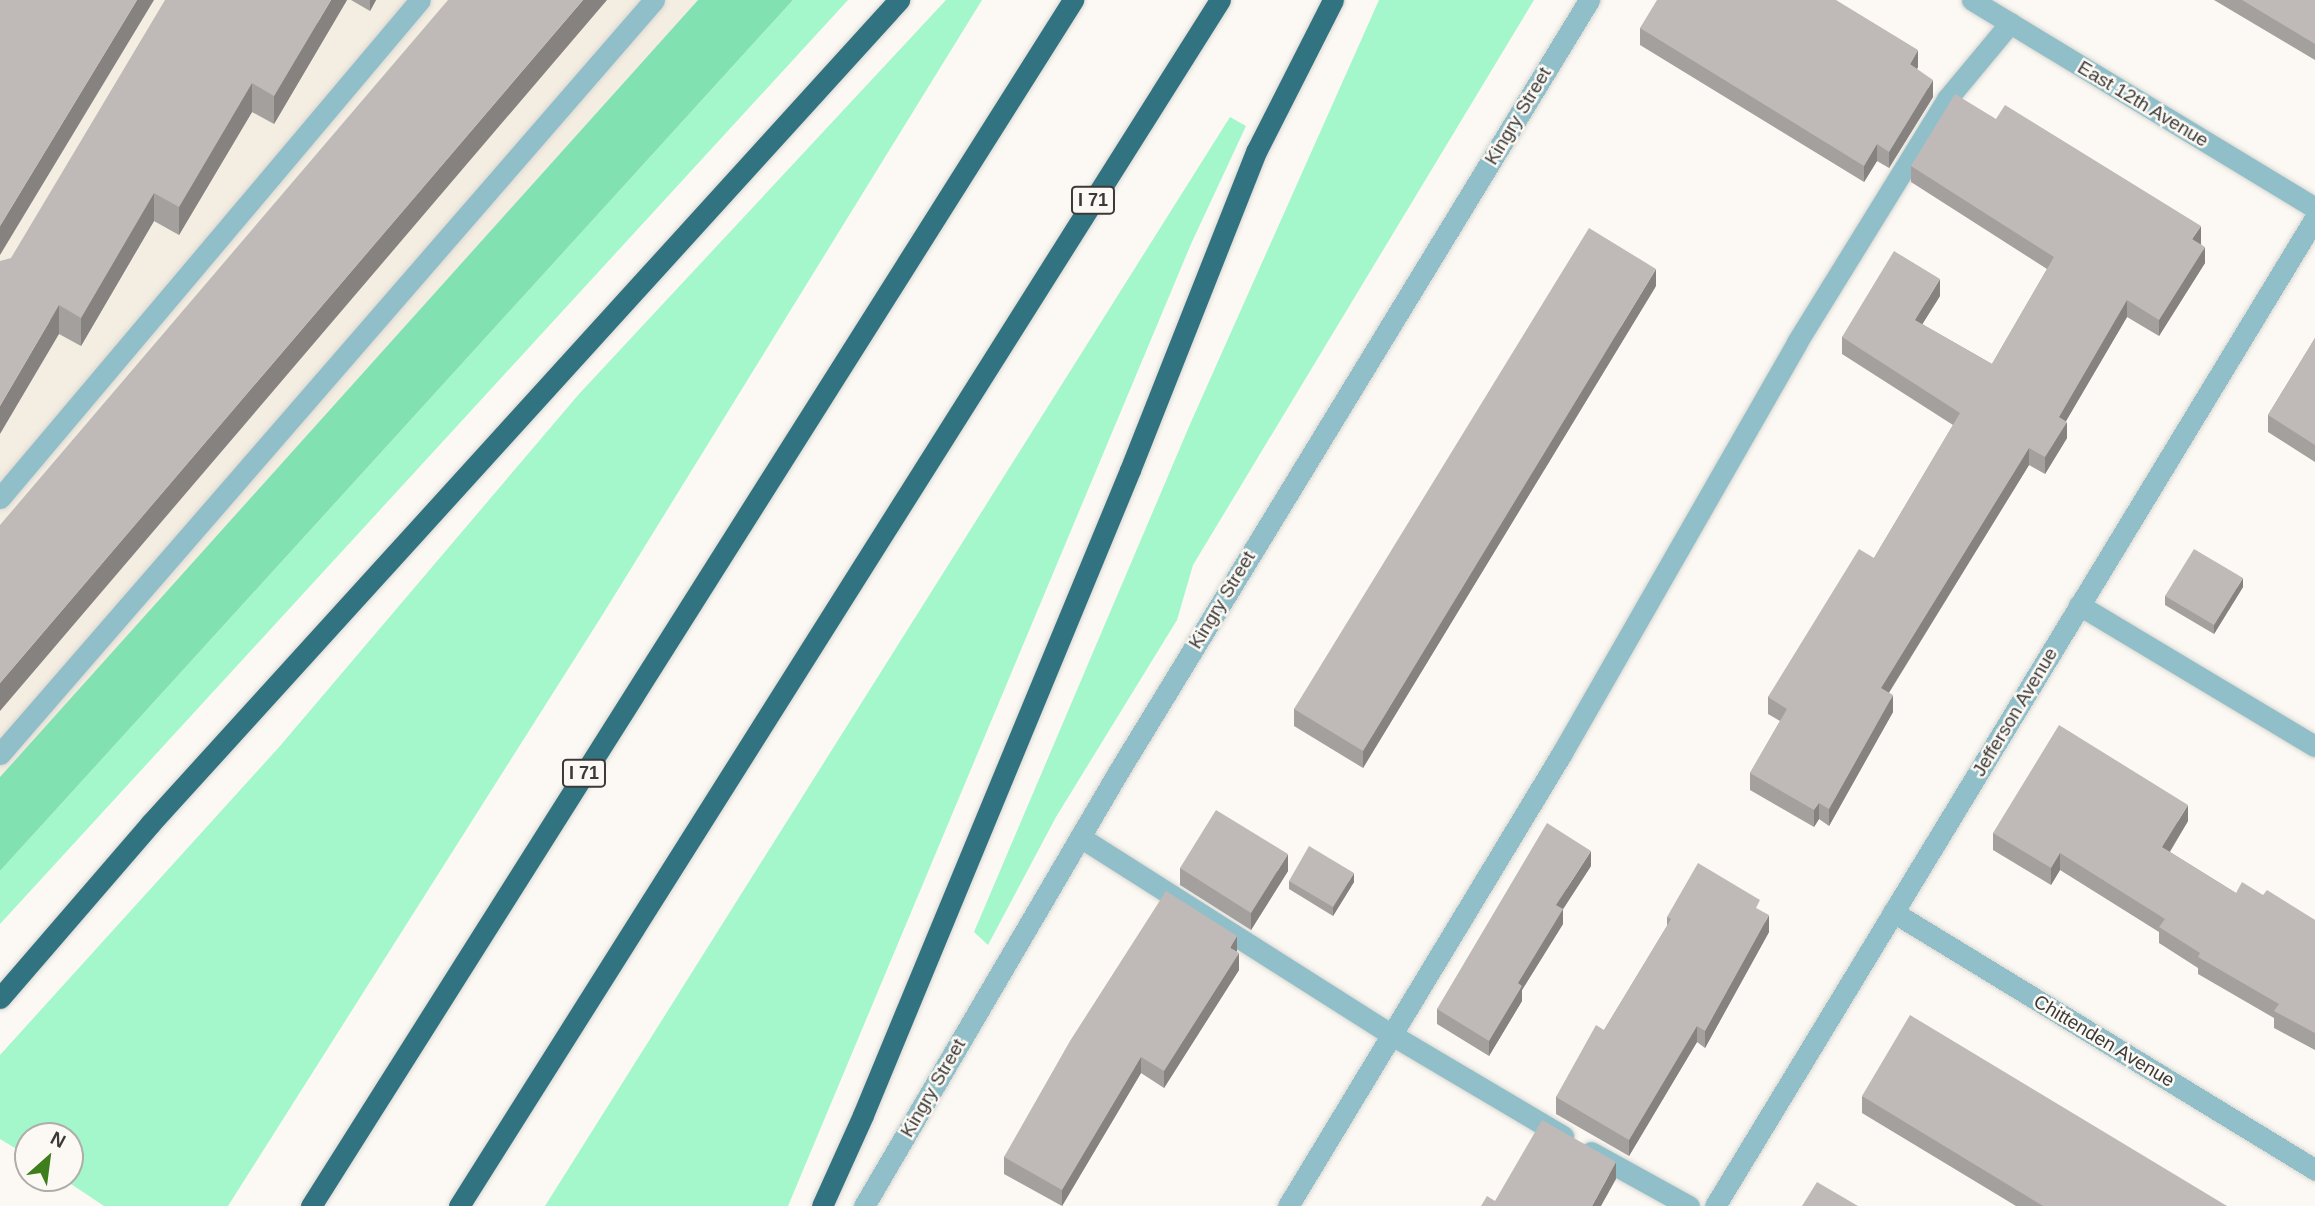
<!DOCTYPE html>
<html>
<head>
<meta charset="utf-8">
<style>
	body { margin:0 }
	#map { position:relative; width:2315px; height:1206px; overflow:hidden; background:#fcf9f4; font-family:Helvetica,sans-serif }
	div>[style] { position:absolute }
	.built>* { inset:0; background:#f4ede1 }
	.green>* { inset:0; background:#a3f7cb }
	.forest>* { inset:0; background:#81e1b1 }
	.roads { filter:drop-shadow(0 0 2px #d9d7d2) drop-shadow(0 0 2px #d9d7d2) }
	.minor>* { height:21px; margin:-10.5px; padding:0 10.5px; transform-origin:10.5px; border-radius:10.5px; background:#90bfc9 }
	.highway>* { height:21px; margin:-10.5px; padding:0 10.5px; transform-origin:10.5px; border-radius:10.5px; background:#327381 }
	.wall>* { inset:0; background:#a4a09d }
	.shaded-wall>* { inset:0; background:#868280 }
	.building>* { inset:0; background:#bfbab7 }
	span { translate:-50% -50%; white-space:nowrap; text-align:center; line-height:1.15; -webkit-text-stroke:5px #fcf9f4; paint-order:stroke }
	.shield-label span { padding:2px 5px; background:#fcf9f4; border:2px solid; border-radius:5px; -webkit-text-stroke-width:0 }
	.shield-label { font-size:18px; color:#3b3a38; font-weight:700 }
	.street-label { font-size:19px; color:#3b3a38 }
	.north { position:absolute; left:14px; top:1122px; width:70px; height:70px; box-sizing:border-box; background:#fcf9f4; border:2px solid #afada9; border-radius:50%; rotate:28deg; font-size:19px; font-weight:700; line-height:28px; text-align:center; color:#3b3a38 }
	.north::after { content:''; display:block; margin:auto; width:24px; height:32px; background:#3f7e1c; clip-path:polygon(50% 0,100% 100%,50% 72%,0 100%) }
</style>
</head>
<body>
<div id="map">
	<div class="built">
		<i style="clip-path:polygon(0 0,698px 0,0 777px)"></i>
	</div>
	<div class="green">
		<i style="clip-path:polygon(793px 0,848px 0,0 924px,0 871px)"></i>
		<i style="clip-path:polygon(946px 0,982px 0,603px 614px,228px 1206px,104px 1206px,62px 1178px,70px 1178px,70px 1136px,28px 1136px,28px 1156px,0 1139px,0 1055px,280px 746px,579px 394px)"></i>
		<i style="clip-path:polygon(1379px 0,1534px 0,1193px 565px,1177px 620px,1056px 817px,988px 945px,974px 932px,1191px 422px)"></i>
		<i style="clip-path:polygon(1230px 117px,1246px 126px,1191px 244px,788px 1206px,545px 1206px)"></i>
	</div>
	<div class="forest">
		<i style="clip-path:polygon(698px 0,793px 0,0 871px,0 777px)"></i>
	</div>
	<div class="roads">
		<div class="minor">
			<i style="left:1972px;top:0;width:401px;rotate:31.2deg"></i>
			<i style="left:0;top:498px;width:651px;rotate:-49.86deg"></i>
			<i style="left:2079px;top:605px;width:275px;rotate:30.9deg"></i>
			<i style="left:0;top:754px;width:998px;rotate:-49.06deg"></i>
			<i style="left:1080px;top:837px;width:370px;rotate:32.4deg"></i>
			<i style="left:1392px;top:1035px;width:199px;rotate:30.6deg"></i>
			<i style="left:1893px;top:912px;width:495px;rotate:31.4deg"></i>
			<i style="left:1591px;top:1152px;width:112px;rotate:28.9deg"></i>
			<i style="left:864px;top:1206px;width:501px;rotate:-59.64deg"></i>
			<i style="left:1117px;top:774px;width:907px;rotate:-58.62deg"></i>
			<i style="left:1288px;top:1206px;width:529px;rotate:-58.83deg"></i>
			<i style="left:1562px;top:753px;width:473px;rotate:-60.2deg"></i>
			<i style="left:1797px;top:342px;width:286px;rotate:-58.3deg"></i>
			<i style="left:1947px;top:99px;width:99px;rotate:-50.3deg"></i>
			<i style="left:1715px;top:1206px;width:1156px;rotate:-58.73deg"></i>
		</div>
		<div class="highway">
			<i style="left:0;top:998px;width:230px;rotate:-49.2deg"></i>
			<i style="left:150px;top:824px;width:1114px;rotate:-47.73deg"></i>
			<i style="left:311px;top:1206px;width:1427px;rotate:-57.71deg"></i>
			<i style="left:459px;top:1206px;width:1426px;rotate:-57.75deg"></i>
			<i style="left:822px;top:1206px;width:100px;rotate:-65.7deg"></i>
			<i style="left:863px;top:1115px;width:698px;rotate:-67.51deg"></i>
			<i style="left:1130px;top:470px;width:344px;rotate:-68.4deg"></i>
			<i style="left:1257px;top:150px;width:168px;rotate:-63.1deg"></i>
		</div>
	</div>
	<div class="wall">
		<i style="clip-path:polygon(347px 0,274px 124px,252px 112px,179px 235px,154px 221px,81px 346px,59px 334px,11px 258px)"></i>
		<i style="clip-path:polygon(351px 0,376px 0,370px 11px)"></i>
		<i style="clip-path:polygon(2214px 0,2315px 0,2315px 60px)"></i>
		<i style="clip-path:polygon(1640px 28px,1918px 67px,1917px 69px,1933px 97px,1889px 168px,1877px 161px,1864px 182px,1640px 45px)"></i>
		<i style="clip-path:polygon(1911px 166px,2201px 243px,2205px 263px,2159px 336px,2127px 317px,2066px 421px,2067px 438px,2045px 474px,2029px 465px,1889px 693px,1893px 712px,1829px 826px,1819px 819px,1814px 827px,1750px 790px,1750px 773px,1780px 721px,1768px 714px,1768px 697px,1874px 558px,1953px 425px,1842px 354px,1842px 337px,1940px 296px,1922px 324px,1992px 364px,2047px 269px,1911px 182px)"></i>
		<i style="clip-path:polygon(1656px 286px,1363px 768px,1294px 726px,1294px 709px)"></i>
		<i style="clip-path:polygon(2315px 338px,2315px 462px,2268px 432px,2268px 415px)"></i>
		<i style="clip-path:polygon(2243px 587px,2214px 634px,2165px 605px,2165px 596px)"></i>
		<i style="clip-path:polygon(2188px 821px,2170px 852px,2236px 893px,2263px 895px,2315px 920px,2315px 1050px,2274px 1028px,2274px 1018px,2198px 974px,2198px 968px,2159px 943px,2159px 932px,2060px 870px,2051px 885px,1993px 850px,1993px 833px)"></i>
		<i style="clip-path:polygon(1591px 866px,1563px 909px,1563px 924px,1522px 990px,1522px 1001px,1489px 1056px,1437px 1024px,1437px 1009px)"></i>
		<i style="clip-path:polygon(1180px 868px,1288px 871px,1251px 930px,1180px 885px)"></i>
		<i style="clip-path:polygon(1289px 881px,1354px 882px,1333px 916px,1289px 889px)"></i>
		<i style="clip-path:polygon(1760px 910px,1769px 932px,1705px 1048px,1697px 1042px,1629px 1156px,1556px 1114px,1556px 1097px,1604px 1030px,1667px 926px,1667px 917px)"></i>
		<i style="clip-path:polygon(1237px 952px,1239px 970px,1164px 1088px,1141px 1073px,1062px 1206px,1004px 1174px,1004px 1157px)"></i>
		<i style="clip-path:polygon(1862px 1096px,2227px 1206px,2016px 1206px,1862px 1113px)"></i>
	</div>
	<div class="shaded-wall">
		<i style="clip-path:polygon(137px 0,154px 0,0 255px,0 226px)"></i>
		<i style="clip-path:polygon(331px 0,347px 0,274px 124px,274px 96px)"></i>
		<i style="clip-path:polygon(370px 0,376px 0,370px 11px)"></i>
		<i style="clip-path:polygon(583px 0,607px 0,0 711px,0 683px)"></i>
		<i style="clip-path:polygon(1918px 50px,1918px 67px,1910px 80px,1910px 64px)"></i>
		<i style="clip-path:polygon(1933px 80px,1933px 97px,1889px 168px,1889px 152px)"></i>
		<i style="clip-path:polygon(252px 83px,252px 112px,179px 235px,179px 207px)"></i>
		<i style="clip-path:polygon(1877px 144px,1877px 161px,1864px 182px,1864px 166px)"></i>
		<i style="clip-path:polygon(154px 193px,154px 221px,81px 346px,81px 318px)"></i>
		<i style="clip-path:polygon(2201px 226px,2201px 243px,2192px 255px,2192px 239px)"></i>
		<i style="clip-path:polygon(2205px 247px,2205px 263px,2159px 336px,2159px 320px)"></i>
		<i style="clip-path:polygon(1656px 269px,1656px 286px,1363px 768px,1363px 751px)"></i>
		<i style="clip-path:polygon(1940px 279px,1940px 296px,1915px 336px,1915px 320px)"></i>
		<i style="clip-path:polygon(2127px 300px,2127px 317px,2059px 433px,2059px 417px)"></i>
		<i style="clip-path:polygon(59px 305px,59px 334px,0 434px,0 406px)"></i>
		<i style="clip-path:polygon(2067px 422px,2067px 438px,2045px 474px,2045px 457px)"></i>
		<i style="clip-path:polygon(2029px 448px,2029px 465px,1881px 705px,1881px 688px)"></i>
		<i style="clip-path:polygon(2243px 578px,2243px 587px,2214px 634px,2214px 625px)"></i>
		<i style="clip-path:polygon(1893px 695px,1893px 712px,1829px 826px,1829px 809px)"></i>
		<i style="clip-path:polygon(1819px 803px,1819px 819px,1814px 827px,1814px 810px)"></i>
		<i style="clip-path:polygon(2188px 805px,2188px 821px,2162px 864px,2162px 847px)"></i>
		<i style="clip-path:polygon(1591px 851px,1591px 866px,1556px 920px,1556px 905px)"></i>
		<i style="clip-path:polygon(2060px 853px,2060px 870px,2051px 885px,2051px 868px)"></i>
		<i style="clip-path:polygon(1288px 854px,1288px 871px,1251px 930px,1251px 913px)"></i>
		<i style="clip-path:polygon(1354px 873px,1354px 882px,1333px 916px,1333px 907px)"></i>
		<i style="clip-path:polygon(1563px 909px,1563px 924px,1522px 990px,1522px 1001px,1489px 1056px,1489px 1041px,1518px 983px)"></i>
		<i style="clip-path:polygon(1769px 915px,1769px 932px,1705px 1048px,1705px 1031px)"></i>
		<i style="clip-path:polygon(1237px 936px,1237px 952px,1230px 948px)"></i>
		<i style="clip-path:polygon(1239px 953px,1239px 970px,1164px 1088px,1164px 1071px)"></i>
		<i style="clip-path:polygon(1697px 1026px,1697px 1042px,1629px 1156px,1629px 1140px)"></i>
		<i style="clip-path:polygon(1141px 1057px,1141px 1073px,1062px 1206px,1062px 1190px)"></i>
		<i style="clip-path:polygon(1616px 1162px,1616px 1179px,1601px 1206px,1592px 1206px)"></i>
	</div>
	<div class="building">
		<i style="clip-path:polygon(0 0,137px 0,0 226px)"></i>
		<i style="clip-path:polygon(165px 0,331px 0,274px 96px,252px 83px,179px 207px,154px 193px,81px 318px,59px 305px,0 406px,0 261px,11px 258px)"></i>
		<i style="clip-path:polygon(448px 0,583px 0,0 683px,0 525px)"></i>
		<i style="clip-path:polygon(1657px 0,1836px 0,1918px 50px,1910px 64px,1933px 80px,1889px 152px,1877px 144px,1864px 166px,1640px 28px)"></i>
		<i style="clip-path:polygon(2242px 0,2315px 0,2315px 44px)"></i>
		<i style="clip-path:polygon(1955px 94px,1996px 119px,2005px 105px,2201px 226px,2192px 239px,2205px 247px,2159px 320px,2127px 300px,2059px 417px,2067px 422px,2045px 457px,2029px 448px,1881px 688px,1893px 695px,1829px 809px,1819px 803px,1814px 810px,1750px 773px,1787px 709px,1768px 697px,1859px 549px,1874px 558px,1960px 413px,1842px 337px,1894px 251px,1940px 279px,1915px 320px,1992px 364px,2054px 257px,1911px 166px)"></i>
		<i style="clip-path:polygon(1589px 228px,1656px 269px,1363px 751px,1294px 709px)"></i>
		<i style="clip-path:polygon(2315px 338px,2315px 445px,2268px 415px)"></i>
		<i style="clip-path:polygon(2194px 549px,2243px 578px,2214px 625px,2165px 596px)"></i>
		<i style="clip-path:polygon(2059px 725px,2188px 805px,2162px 847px,2236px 893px,2242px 882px,2263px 895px,2267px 890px,2315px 920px,2315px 1033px,2274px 1011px,2279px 1004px,2198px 957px,2200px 953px,2159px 927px,2165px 919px,2060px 853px,2051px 868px,1993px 833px)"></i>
		<i style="clip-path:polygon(1216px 810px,1288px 854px,1251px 913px,1180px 868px)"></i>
		<i style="clip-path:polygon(1547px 823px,1591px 851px,1556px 905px,1563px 909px,1518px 983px,1522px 986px,1489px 1041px,1437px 1009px)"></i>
		<i style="clip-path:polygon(1309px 846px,1354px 873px,1333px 907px,1289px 881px)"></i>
		<i style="clip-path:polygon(1698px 863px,1760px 900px,1756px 908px,1769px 915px,1705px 1031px,1697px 1026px,1629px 1140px,1556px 1097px,1596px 1025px,1604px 1030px,1671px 919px,1667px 917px)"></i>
		<i style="clip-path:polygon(1166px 891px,1237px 936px,1230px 948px,1239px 953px,1164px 1071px,1141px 1057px,1062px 1190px,1004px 1157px,1070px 1041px)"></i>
		<i style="clip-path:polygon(1910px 1015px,2227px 1206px,2043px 1206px,1862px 1096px)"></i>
		<i style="clip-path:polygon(1542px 1120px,1616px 1162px,1592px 1206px,1481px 1206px,1487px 1196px,1495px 1201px)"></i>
		<i style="clip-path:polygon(1817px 1182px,1858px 1206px,1802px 1206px)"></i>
	</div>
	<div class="shield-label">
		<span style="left:1093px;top:200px">I 71</span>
		<span style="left:584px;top:773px">I 71</span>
	</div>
	<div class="street-label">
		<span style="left:2143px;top:104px;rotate:31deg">East 12th Avenue</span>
		<span style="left:1518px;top:116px;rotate:-59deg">Kingry Street</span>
		<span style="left:1222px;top:600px;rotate:-59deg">Kingry Street</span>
		<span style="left:2015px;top:712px;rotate:-59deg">Jefferson Avenue</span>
		<span style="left:2104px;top:1041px;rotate:31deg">Chittenden Avenue</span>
		<span style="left:933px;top:1088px;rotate:-60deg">Kingry Street</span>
	</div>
	<div class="north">N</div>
</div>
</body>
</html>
